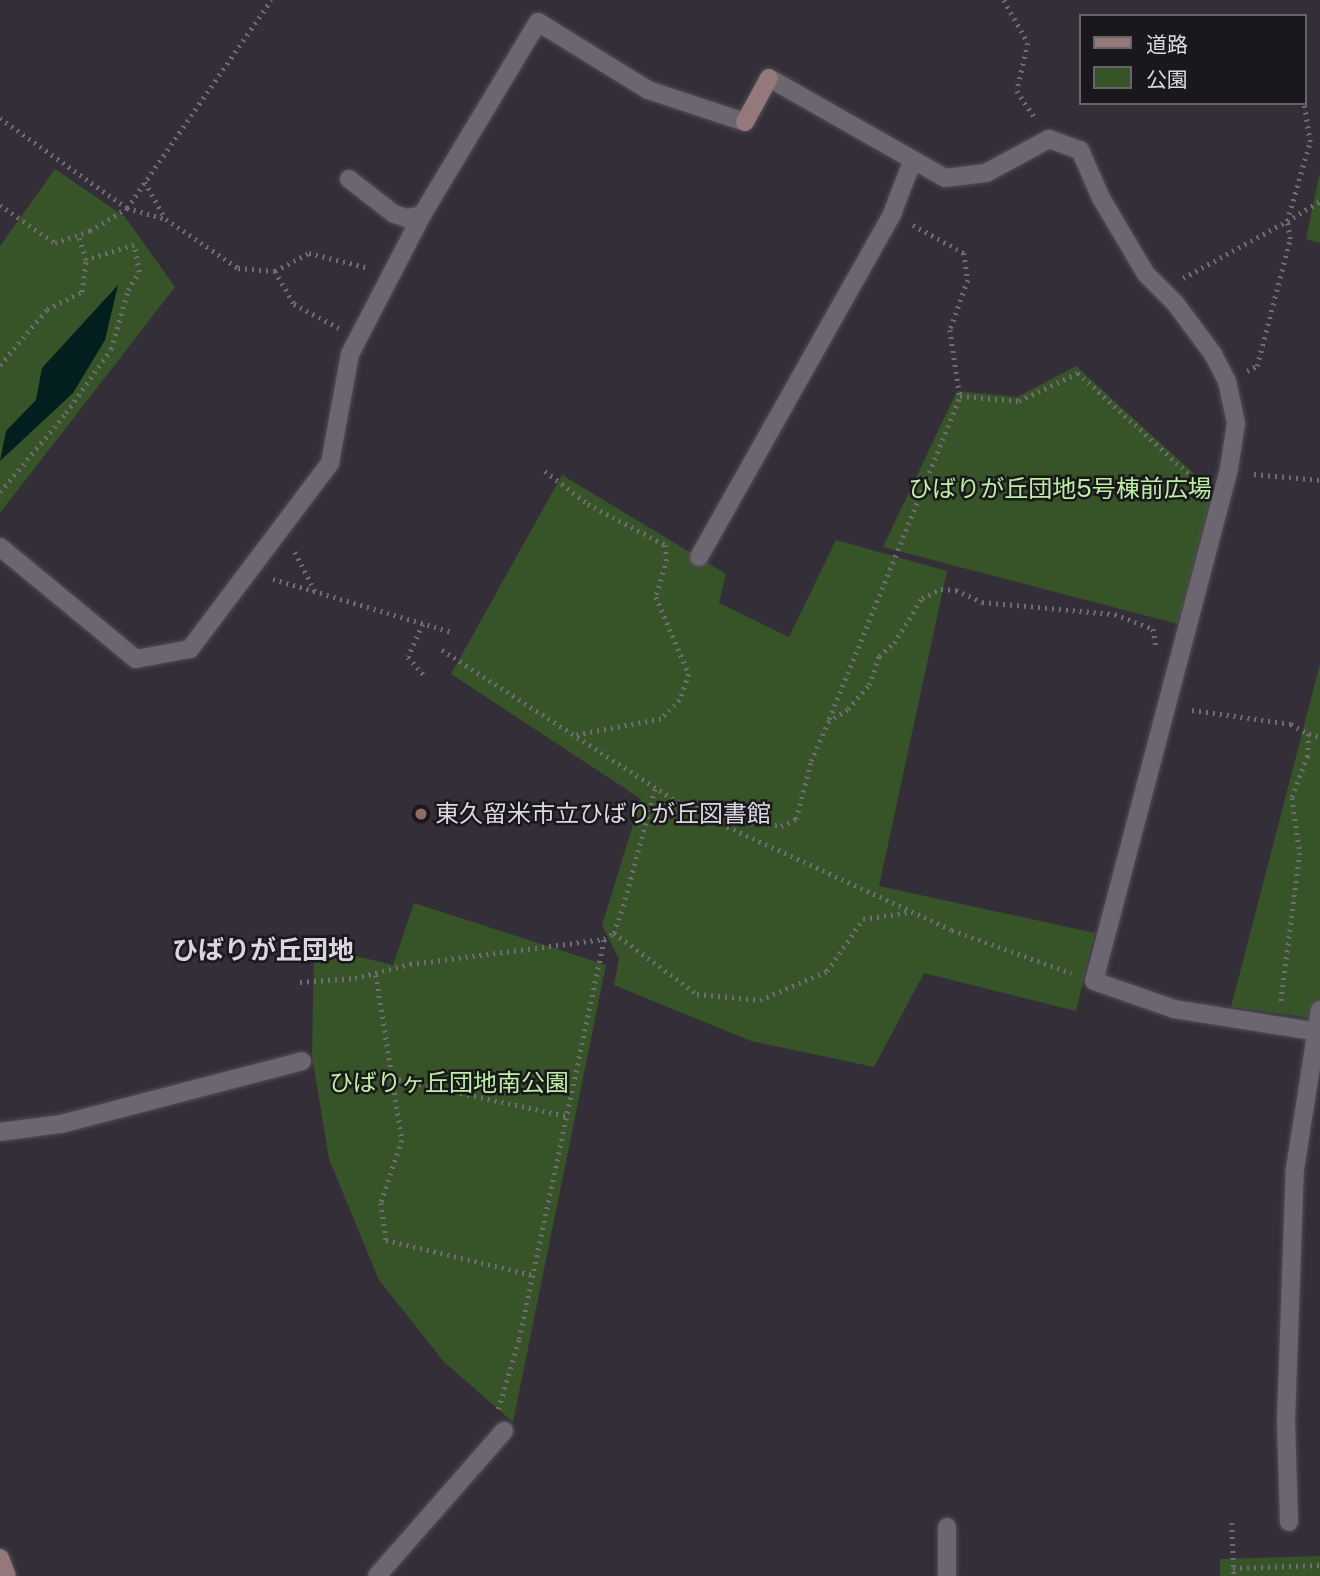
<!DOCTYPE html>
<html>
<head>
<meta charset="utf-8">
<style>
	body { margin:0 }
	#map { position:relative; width:1320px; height:1576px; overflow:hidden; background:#342e38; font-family:"Public Sans","Noto Sans JP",sans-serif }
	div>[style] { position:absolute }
	.green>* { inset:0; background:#375429 }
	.water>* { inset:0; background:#021e1e }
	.path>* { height:4.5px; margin-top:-2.25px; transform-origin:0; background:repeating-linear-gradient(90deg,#716b74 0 2px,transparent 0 7px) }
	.roads { filter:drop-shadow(0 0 2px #514d55) drop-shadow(0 0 2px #514d55) }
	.street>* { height:18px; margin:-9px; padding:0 9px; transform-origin:9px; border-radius:9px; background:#6c6671 }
	.secondary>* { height:18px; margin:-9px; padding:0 9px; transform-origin:9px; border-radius:9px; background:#94797b }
	.dots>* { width:19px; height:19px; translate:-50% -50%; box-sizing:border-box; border:4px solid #1a181c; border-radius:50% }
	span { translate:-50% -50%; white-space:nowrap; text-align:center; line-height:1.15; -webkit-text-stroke:5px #1a181c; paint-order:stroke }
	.park-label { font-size:24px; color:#bbf0a3 }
	.poi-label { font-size:24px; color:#dcd8df }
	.left { translate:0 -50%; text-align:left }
	.neighbourhood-label { font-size:26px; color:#dbd4e1; font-weight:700 }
	.legend { position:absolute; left:1079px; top:14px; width:228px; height:91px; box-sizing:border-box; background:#1a181c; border:2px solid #68656a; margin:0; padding:9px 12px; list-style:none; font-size:21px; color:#dcd8df }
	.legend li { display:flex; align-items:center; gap:14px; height:35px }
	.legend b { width:35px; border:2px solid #68656a }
</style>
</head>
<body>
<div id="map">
	<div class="green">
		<i style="clip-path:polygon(55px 169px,125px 217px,175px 287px,0 513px,0 246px)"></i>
		<i style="clip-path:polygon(1320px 172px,1320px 243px,1306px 239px)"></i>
		<i style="clip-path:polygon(1076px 366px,1213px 491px,1178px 624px,883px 547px,957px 391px,1017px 397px)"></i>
		<i style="clip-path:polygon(562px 475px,726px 574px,719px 603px,789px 637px,836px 540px,947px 571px,879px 886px,1095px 933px,1076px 1011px,924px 973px,874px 1067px,751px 1041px,614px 985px,619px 959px,602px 925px,641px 799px,451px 674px)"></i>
		<i style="clip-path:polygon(1320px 664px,1320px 1019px,1231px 1007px)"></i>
		<i style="clip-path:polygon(414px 903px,606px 965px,513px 1422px,444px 1362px,379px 1280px,329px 1159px,312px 1056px,314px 946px,393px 965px)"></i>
		<i style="clip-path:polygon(1320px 1556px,1320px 1576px,1220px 1576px,1220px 1559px)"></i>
	</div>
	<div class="water">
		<i style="clip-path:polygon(118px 285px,105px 340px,73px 393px,0 461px,6px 431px,36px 400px,42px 368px)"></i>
	</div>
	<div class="path">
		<i style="left:1004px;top:0;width:49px;rotate:60.8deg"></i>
		<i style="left:1028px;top:43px;width:49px;rotate:102.9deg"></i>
		<i style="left:1017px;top:91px;width:32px;rotate:56deg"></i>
		<i style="left:0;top:118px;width:156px;rotate:35.3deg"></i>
		<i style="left:127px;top:208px;width:253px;rotate:-55.3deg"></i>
		<i style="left:145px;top:182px;width:41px;rotate:60.9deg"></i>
		<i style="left:0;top:205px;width:67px;rotate:34.6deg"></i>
		<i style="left:55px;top:243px;width:37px;rotate:-19deg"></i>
		<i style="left:90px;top:231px;width:44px;rotate:-31.9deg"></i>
		<i style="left:127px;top:208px;width:41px;rotate:15.8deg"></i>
		<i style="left:166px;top:219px;width:87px;rotate:34.2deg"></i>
		<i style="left:238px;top:268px;width:37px;rotate:5deg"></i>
		<i style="left:275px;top:271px;width:38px;rotate:60deg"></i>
		<i style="left:294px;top:304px;width:51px;rotate:28.1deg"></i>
		<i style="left:913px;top:225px;width:58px;rotate:28.8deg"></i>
		<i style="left:964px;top:253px;width:27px;rotate:82deg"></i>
		<i style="left:968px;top:280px;width:53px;rotate:109.8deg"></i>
		<i style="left:950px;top:330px;width:67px;rotate:81.4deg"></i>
		<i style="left:275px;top:271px;width:38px;rotate:-28deg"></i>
		<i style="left:309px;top:253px;width:62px;rotate:14deg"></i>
		<i style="left:1183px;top:278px;width:119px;rotate:-28.7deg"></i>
		<i style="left:1287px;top:221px;width:82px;rotate:-73.8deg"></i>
		<i style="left:1310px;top:142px;width:39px;rotate:-99deg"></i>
		<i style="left:0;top:365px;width:73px;rotate:-50deg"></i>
		<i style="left:47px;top:309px;width:39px;rotate:-26deg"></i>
		<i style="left:82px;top:292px;width:32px;rotate:-83deg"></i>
		<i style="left:86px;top:260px;width:26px;rotate:-108deg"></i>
		<i style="left:1247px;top:371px;width:11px;rotate:-27deg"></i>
		<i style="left:1257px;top:366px;width:131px;rotate:-75.4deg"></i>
		<i style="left:1290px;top:239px;width:18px;rotate:-99deg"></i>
		<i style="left:1287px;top:221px;width:39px;rotate:-31deg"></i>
		<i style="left:545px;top:471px;width:54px;rotate:37.5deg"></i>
		<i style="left:588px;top:504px;width:87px;rotate:28deg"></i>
		<i style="left:665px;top:545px;width:14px;rotate:82deg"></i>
		<i style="left:667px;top:559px;width:40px;rotate:106deg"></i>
		<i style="left:656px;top:597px;width:84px;rotate:66.8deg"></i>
		<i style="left:689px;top:674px;width:28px;rotate:109deg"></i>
		<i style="left:680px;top:700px;width:27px;rotate:135deg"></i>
		<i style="left:661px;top:719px;width:91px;rotate:169.2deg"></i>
		<i style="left:1254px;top:474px;width:66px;rotate:5.2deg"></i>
		<i style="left:0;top:492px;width:103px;rotate:-50.1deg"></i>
		<i style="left:66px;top:413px;width:78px;rotate:-54.9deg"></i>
		<i style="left:111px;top:349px;width:61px;rotate:-73.9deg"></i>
		<i style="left:128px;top:290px;width:21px;rotate:-59deg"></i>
		<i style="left:139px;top:272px;width:27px;rotate:-100deg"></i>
		<i style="left:134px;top:245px;width:50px;rotate:162.6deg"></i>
		<i style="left:295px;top:552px;width:44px;rotate:62.9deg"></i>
		<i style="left:273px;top:579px;width:187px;rotate:16.5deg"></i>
		<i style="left:423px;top:624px;width:36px;rotate:114deg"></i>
		<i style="left:408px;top:657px;width:25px;rotate:48deg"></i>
		<i style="left:442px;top:650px;width:294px;rotate:32.8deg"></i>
		<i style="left:689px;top:809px;width:289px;rotate:24.7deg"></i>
		<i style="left:952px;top:930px;width:127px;rotate:19.9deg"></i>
		<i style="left:1192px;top:710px;width:100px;rotate:8deg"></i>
		<i style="left:1291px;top:724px;width:21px;rotate:29deg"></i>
		<i style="left:1309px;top:734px;width:22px;rotate:93deg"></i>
		<i style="left:1308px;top:756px;width:45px;rotate:110.9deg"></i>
		<i style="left:1292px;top:798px;width:56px;rotate:81.7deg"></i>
		<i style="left:1300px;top:853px;width:149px;rotate:97.3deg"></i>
		<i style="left:829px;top:719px;width:349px;rotate:-67.9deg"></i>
		<i style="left:960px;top:396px;width:59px;rotate:4.8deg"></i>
		<i style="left:1019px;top:401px;width:65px;rotate:-25.4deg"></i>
		<i style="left:1078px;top:373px;width:166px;rotate:42.3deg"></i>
		<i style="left:1309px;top:734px;width:11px;rotate:15deg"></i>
		<i style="left:689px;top:809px;width:15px;rotate:-28deg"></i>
		<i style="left:702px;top:802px;width:56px;rotate:22deg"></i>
		<i style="left:754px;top:823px;width:27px;rotate:6deg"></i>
		<i style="left:781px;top:826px;width:17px;rotate:-25deg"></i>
		<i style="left:796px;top:819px;width:60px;rotate:-75.5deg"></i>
		<i style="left:811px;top:761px;width:43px;rotate:-66.4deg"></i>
		<i style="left:828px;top:722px;width:24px;rotate:-33deg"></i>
		<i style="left:848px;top:709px;width:32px;rotate:-49deg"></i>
		<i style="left:869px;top:685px;width:31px;rotate:-71deg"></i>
		<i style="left:879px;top:656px;width:20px;rotate:-41deg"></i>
		<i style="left:894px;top:643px;width:53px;rotate:-58.1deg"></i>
		<i style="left:922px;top:598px;width:21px;rotate:-25deg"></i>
		<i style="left:941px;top:589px;width:15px;rotate:4deg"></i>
		<i style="left:956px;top:590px;width:29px;rotate:25deg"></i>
		<i style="left:982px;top:602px;width:134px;rotate:5.2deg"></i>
		<i style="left:1115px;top:614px;width:41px;rotate:21.5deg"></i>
		<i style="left:1153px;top:629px;width:16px;rotate:79deg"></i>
		<i style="left:614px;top:933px;width:103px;rotate:36.3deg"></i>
		<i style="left:697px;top:994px;width:63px;rotate:5.4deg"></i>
		<i style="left:760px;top:1000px;width:73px;rotate:-23.4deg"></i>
		<i style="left:827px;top:971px;width:63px;rotate:-55.3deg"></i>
		<i style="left:863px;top:919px;width:48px;rotate:-8.5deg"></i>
		<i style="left:376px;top:975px;width:167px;rotate:81deg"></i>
		<i style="left:402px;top:1140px;width:66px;rotate:108.4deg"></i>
		<i style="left:381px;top:1203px;width:37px;rotate:82deg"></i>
		<i style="left:386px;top:1240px;width:151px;rotate:13.4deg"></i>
		<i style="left:300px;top:982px;width:55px;rotate:-4.2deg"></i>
		<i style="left:355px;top:978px;width:57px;rotate:-14.3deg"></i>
		<i style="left:410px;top:964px;width:196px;rotate:-7.3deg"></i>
		<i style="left:604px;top:939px;width:12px;rotate:-31deg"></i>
		<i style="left:614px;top:933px;width:28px;rotate:-72deg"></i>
		<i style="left:623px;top:906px;width:122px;rotate:-74.8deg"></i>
		<i style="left:392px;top:1078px;width:179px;rotate:12.3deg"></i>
		<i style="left:498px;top:1409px;width:73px;rotate:-73.3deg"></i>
		<i style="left:519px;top:1339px;width:409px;rotate:-78deg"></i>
		<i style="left:1232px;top:1523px;width:53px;rotate:87.8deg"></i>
		<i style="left:1233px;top:1568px;width:87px;rotate:-2deg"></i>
	</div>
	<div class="roads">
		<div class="street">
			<i style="left:769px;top:78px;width:202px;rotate:29.6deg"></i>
			<i style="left:945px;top:178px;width:41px;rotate:-7deg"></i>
			<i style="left:986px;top:173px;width:72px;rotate:-28.4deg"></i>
			<i style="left:1049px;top:139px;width:33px;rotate:20deg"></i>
			<i style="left:1080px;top:150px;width:52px;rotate:66.4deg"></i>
			<i style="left:1101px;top:198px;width:88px;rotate:59.4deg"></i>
			<i style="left:1146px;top:274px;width:41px;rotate:45deg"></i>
			<i style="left:1175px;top:303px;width:64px;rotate:53.3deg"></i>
			<i style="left:1213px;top:354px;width:30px;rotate:63deg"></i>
			<i style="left:1227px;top:381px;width:43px;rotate:77.9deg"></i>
			<i style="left:1236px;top:423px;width:47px;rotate:98.7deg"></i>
			<i style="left:1229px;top:469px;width:529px;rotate:104.77deg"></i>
			<i style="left:1094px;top:981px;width:85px;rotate:19.3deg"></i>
			<i style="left:1174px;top:1009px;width:148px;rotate:9deg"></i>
			<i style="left:349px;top:179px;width:57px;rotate:37.9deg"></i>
			<i style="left:394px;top:214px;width:14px;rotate:17deg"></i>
			<i style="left:407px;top:218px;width:15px;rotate:-11deg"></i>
			<i style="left:422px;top:215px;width:225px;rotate:-59deg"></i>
			<i style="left:538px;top:22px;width:129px;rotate:31.7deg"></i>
			<i style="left:648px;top:90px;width:102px;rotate:18.3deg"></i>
			<i style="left:0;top:547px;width:176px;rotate:39.5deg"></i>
			<i style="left:136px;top:659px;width:55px;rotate:-10.5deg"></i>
			<i style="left:190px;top:649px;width:233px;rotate:-53deg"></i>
			<i style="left:330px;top:463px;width:111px;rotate:-79.6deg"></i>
			<i style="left:350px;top:354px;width:157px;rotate:-62.6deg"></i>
			<i style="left:699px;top:557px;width:394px;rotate:-60.6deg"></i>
			<i style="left:892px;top:214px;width:56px;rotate:-69deg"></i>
			<i style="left:0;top:1132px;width:62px;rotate:-7.5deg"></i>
			<i style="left:61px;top:1124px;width:249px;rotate:-14.6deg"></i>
			<i style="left:1289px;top:1522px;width:101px;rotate:-91.7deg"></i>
			<i style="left:1286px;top:1421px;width:252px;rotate:-88deg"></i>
			<i style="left:1295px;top:1169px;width:161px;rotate:-81.1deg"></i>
			<i style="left:377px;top:1576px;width:193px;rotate:-48.8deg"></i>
			<i style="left:947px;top:1576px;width:49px;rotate:-90deg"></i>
		</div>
		<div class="secondary">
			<i style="left:745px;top:122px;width:50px;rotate:-61.4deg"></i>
			<i style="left:0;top:1558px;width:19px;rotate:69deg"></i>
		</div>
	</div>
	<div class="dots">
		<i style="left:421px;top:814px;background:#8d6e63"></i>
	</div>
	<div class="park-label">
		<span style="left:1060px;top:489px">ひばりが丘団地5号棟前広場</span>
		<span style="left:449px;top:1083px">ひばりヶ丘団地南公園</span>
	</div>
	<div class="poi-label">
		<span class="left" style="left:435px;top:814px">東久留米市立ひばりが丘図書館</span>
	</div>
	<div class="neighbourhood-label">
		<span style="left:263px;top:950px">ひばりが丘団地</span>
	</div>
	<ul class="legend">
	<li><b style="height:9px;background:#94797b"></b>道路</li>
	<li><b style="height:19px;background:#375429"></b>公園</li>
	</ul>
</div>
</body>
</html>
